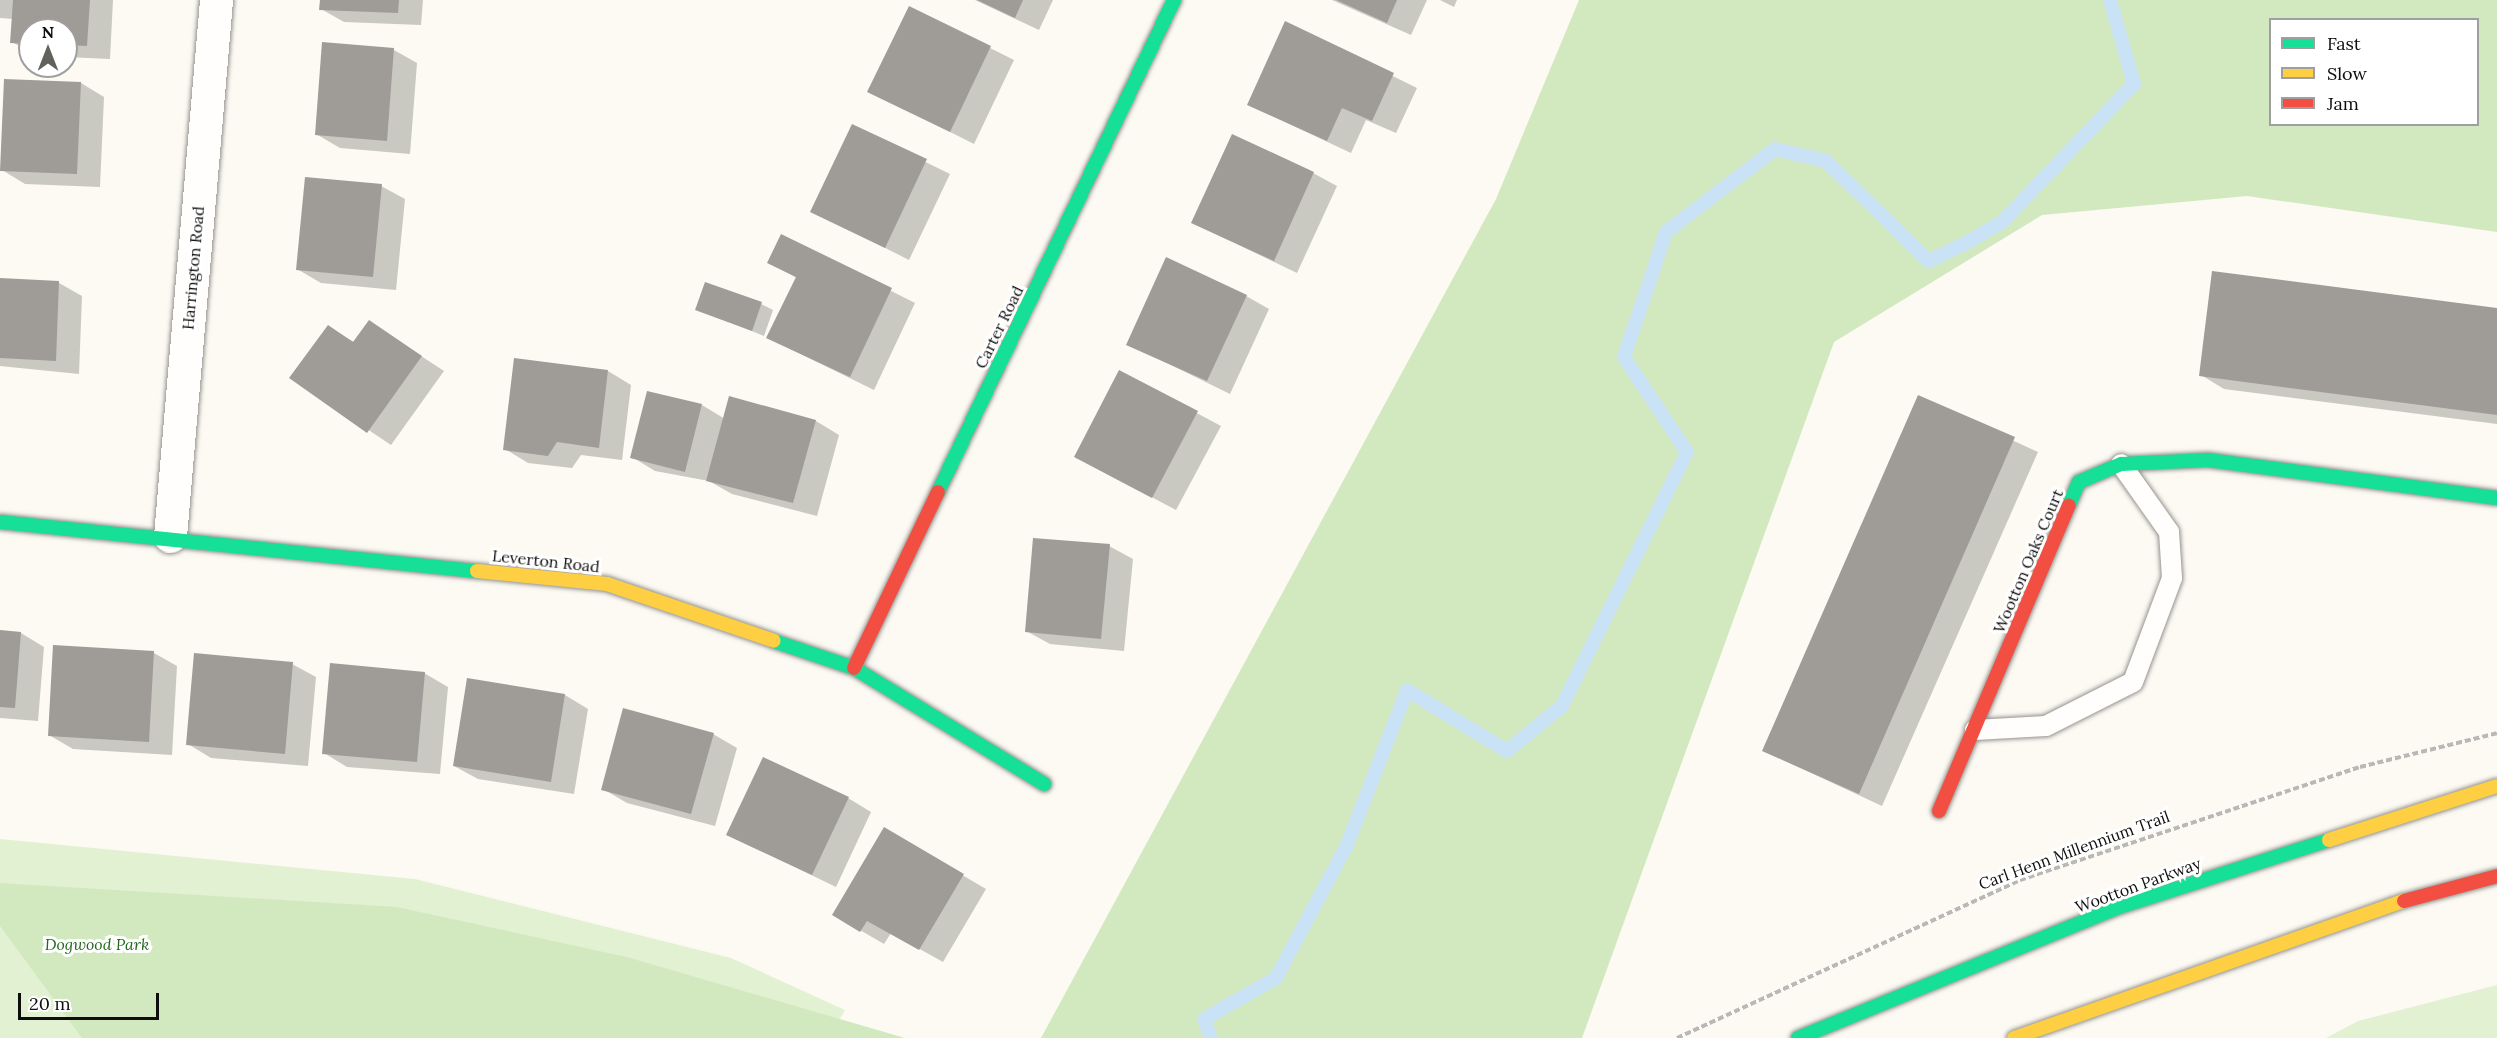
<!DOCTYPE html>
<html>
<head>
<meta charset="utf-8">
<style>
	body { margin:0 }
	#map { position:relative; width:2497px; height:1038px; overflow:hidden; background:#fcfaf2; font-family:Lora,serif }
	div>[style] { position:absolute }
	.green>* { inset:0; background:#e2f1d2 }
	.forest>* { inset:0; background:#d2e9c0 }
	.shadow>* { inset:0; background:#0003 }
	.stream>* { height:14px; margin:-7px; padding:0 7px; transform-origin:7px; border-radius:7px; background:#cae2f6 }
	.building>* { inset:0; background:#9f9c98 }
	.path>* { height:4px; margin-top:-2px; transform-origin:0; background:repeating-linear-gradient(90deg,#b8b8b6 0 6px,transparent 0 9px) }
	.roads { filter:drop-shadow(0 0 2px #959491) drop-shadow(0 0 2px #959491) }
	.lane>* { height:20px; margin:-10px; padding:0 10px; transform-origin:10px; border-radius:10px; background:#fffefd }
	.street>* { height:33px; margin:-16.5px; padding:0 16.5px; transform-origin:16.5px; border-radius:16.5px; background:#fffefd }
	.fast>* { height:14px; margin:-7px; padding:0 7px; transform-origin:7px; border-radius:7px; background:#16e098 }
	.slow>* { height:14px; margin:-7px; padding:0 7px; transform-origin:7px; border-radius:7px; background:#ffcf43 }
	.jam>* { height:14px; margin:-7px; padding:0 7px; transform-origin:7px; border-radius:7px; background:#f24e42 }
	span { translate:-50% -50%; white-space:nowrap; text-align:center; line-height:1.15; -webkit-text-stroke:6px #fff; paint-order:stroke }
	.street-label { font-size:16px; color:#0e0e0e }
	.park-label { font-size:16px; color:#26671d; font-style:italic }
	.legend { position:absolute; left:2269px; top:18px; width:210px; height:108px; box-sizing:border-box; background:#fff; border:2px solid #9f9f9f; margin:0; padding:8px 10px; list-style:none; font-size:18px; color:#0e0e0e }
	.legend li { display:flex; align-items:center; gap:12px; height:30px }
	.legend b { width:30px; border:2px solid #9f9f9f }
	.north { position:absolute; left:18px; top:18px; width:60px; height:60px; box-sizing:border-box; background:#fff; border:2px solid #9f9f9f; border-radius:50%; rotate:0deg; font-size:16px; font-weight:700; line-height:24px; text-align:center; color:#0e0e0e }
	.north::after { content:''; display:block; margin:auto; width:21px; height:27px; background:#61615e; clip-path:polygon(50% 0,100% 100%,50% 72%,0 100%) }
	.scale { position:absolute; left:18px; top:993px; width:141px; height:27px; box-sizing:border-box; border:3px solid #0e0e0e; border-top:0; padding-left:8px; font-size:18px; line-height:21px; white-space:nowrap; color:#0e0e0e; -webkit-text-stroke:4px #fff; paint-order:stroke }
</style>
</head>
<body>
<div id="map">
	<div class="green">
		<i style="clip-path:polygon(0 839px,415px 879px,731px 958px,845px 1010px,829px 1038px,0 1038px)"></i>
		<i style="clip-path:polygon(2497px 985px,2497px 1038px,2326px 1038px,2358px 1021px)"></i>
	</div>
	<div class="forest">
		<i style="clip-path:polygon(evenodd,1579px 0,2497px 0,2497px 232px,2247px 196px,2042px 215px,1834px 342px,1582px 1038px,1041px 1038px,1496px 199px,1579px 0,2270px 20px,2478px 20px,2478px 124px,2270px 124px,2270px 20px)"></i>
		<i style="clip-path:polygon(0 883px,397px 907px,627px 957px,905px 1038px,82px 1038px,0 926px)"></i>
	</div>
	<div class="shadow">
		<i style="clip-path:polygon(0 0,113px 0,110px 59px,66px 57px,66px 30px,30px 30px,30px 52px,12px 42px,13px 19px,0 18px)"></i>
		<i style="clip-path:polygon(321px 0,423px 0,421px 25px,344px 22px,321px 9px)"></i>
		<i style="clip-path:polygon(975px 0,1053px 0,1039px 30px)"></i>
		<i style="clip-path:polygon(1332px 0,1427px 0,1411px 35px)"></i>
		<i style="clip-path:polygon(1440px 0,1457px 0,1454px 7px)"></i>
		<i style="clip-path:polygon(910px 8px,1014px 60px,974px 144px,869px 91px)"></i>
		<i style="clip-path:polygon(1285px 23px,1417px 88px,1396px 133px,1366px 120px,1351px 153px,1249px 105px)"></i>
		<i style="clip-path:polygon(394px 50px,417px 63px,410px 154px,340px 148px,316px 134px)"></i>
		<i style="clip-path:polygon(81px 83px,104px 97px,100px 187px,25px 184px,2px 170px)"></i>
		<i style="clip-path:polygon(852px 126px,950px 174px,909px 260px,812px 211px)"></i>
		<i style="clip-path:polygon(1313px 173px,1337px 186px,1297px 273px,1193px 223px)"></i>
		<i style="clip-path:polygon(381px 186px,405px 199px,396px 290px,321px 283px,297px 269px)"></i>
		<i style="clip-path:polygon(782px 236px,915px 303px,874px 390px,768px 338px,797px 278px,769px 263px)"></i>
		<i style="clip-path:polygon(0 280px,59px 283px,82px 296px,79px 374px,0 366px)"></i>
		<i style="clip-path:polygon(1246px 296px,1269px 309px,1230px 394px,1128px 344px)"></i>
		<i style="clip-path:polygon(761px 304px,773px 310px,764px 336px,697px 309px)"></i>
		<i style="clip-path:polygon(2497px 310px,2497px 424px,2224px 389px,2201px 375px)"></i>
		<i style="clip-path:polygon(369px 322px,444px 371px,391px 445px,291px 378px,328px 327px,354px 342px)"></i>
		<i style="clip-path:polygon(608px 371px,631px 385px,622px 460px,581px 455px,572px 468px,528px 463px,505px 449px)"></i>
		<i style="clip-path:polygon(1120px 372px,1221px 426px,1176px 510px,1076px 457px)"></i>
		<i style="clip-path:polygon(1919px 397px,2038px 452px,1882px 806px,1764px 751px)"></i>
		<i style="clip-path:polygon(702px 405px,725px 419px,816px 421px,839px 435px,817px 516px,732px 494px,709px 481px,655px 471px,632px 457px)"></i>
		<i style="clip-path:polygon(1109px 546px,1133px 559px,1124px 651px,1050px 644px,1026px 631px)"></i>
		<i style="clip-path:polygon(0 632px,21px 633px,44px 647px,38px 721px,0 718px)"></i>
		<i style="clip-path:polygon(55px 647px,154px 653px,177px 666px,172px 755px,73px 749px,49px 735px)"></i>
		<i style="clip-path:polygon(292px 664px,316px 677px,308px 766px,211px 758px,188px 744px)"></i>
		<i style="clip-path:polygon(424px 673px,448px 687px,440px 774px,347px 767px,324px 753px)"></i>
		<i style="clip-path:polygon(468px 680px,565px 695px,588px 709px,574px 794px,478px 779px,454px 766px)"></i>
		<i style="clip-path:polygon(713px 734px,737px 748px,715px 826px,627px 803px,603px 789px)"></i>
		<i style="clip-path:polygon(848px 798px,871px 812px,836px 887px,728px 835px)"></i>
		<i style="clip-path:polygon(884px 829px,986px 889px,943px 962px,891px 933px,884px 944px,834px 915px)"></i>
	</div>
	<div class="stream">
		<i style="left:1211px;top:1038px;width:20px;rotate:-110deg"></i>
		<i style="left:1204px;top:1019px;width:83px;rotate:-29.7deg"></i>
		<i style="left:1276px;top:978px;width:151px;rotate:-61.9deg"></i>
		<i style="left:1347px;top:845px;width:166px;rotate:-68.8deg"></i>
		<i style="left:1407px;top:690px;width:117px;rotate:31.4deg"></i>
		<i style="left:1507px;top:751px;width:71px;rotate:-39.3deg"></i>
		<i style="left:1562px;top:706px;width:283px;rotate:-63.8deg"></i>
		<i style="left:1687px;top:452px;width:114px;rotate:-123.6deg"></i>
		<i style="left:1624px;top:357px;width:132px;rotate:-71.4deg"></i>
		<i style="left:1666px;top:232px;width:137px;rotate:-37.3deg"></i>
		<i style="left:1775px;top:149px;width:52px;rotate:13.2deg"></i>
		<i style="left:1826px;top:161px;width:144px;rotate:44.2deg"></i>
		<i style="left:1929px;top:261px;width:39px;rotate:-26deg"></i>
		<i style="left:1964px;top:244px;width:44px;rotate:-30.1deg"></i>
		<i style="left:2002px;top:222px;width:191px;rotate:-46.3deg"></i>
		<i style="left:2134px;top:84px;width:87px;rotate:-105.9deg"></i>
	</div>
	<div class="building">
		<i style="clip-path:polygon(13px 0,90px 0,87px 46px,66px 45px,66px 30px,30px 30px,30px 44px,10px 43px)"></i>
		<i style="clip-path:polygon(320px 0,399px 0,398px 13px,319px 10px)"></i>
		<i style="clip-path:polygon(977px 0,1023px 0,1015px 18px)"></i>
		<i style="clip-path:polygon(1336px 0,1397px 0,1387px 23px)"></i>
		<i style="clip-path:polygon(909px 6px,991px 46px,950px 132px,867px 92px)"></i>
		<i style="clip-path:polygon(1285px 21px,1394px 73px,1372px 121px,1342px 108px,1327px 141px,1247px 105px)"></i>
		<i style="clip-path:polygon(322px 42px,394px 48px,387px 141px,315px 135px)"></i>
		<i style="clip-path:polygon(4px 79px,81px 82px,77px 174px,0 171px)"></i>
		<i style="clip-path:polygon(852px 124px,927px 159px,885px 248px,810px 212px)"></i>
		<i style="clip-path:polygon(1232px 134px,1314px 172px,1274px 261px,1191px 223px)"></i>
		<i style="clip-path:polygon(305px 177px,382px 184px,373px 277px,296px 270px)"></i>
		<i style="clip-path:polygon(781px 234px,892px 288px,850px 377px,766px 338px,796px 277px,767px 263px)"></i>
		<i style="clip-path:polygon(1166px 257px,1247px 295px,1207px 381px,1126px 345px)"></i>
		<i style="clip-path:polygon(2212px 271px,2497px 308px,2497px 415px,2199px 376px)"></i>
		<i style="clip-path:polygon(0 278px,59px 281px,56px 361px,0 358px)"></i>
		<i style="clip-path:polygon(705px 282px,762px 302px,752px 331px,695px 310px)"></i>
		<i style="clip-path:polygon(369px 320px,422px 356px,367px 433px,289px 378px,328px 325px,353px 342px)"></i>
		<i style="clip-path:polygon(514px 358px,608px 370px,599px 448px,557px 442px,548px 456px,503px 450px)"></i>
		<i style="clip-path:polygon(1119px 370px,1198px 411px,1152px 498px,1074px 457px)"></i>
		<i style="clip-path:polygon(647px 391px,702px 404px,685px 472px,630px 458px)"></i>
		<i style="clip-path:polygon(1918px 395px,2015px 437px,1859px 794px,1762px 751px)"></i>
		<i style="clip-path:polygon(729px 396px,816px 420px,793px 503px,706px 481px)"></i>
		<i style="clip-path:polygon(1033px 538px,1110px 544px,1101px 639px,1025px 632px)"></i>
		<i style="clip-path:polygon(0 630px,21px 632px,15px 708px,0 707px)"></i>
		<i style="clip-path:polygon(53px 645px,154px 651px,149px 742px,48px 736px)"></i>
		<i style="clip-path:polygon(194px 653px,293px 662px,285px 754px,186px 745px)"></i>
		<i style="clip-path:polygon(330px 663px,425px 672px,417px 762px,322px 754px)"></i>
		<i style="clip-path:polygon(467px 678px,565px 694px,551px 782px,453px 766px)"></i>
		<i style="clip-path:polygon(623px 708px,714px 733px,691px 814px,601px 790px)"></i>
		<i style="clip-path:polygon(763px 757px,849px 797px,812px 875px,726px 835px)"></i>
		<i style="clip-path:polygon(884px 827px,964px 874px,919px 950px,867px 921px,860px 932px,832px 915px)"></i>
	</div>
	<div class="path">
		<i style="left:1677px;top:1038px;width:378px;rotate:-24.7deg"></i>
		<i style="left:2020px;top:880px;width:358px;rotate:-18.4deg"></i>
		<i style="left:2360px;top:767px;width:141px;rotate:-13.9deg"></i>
	</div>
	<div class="roads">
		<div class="lane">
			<i style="left:1975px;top:730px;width:71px;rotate:-3.2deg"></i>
			<i style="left:2046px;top:726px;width:97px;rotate:-26.8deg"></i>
			<i style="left:2133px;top:682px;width:111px;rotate:-69.4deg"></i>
			<i style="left:2172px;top:578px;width:46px;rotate:-93.7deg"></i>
			<i style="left:2169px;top:532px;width:83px;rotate:-125.2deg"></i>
		</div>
		<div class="street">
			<i style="left:170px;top:536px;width:538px;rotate:-85.09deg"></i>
		</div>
		<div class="fast">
			<i style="left:938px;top:492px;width:546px;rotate:-64.37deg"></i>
			<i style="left:2069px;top:505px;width:25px;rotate:-67deg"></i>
			<i style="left:2079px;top:482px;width:46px;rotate:-23.2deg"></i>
			<i style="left:2121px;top:464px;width:87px;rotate:-2.6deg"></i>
			<i style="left:2208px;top:460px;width:291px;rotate:7.5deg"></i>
			<i style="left:0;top:522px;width:480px;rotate:5.9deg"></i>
			<i style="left:774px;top:641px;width:84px;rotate:18.6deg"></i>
			<i style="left:854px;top:668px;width:223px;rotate:31.4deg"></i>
			<i style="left:1798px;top:1038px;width:347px;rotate:-22.2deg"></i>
			<i style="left:2119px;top:907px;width:220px;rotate:-17.7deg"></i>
		</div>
		<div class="slow">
			<i style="left:477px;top:571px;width:131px;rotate:5.7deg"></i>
			<i style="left:607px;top:584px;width:176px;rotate:18.8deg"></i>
			<i style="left:2329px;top:840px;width:176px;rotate:-17.8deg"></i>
			<i style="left:2014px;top:1038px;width:413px;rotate:-19.4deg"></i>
		</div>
		<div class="jam">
			<i style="left:854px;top:668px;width:195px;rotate:-64.5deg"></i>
			<i style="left:1939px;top:811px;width:332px;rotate:-67deg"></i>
			<i style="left:2404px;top:901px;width:96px;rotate:-15deg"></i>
		</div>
	</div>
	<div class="street-label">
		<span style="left:193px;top:268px;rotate:-85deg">Harrington Road</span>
		<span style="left:999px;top:327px;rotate:-64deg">Carter Road</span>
		<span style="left:546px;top:561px;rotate:6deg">Leverton Road</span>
		<span style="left:2028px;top:561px;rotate:-67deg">Wootton Oaks Court</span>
		<span style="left:2074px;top:850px;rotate:-20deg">Carl Henn Millennium Trail</span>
		<span style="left:2138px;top:885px;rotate:-20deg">Wootton Parkway</span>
	</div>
	<div class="park-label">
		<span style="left:97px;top:944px">Dogwood Park</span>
	</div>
	<ul class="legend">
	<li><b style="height:8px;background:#16e098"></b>Fast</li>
	<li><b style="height:8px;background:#ffcf43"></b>Slow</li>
	<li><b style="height:8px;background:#f24e42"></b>Jam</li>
	</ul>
	<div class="north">N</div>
	<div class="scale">20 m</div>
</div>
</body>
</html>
